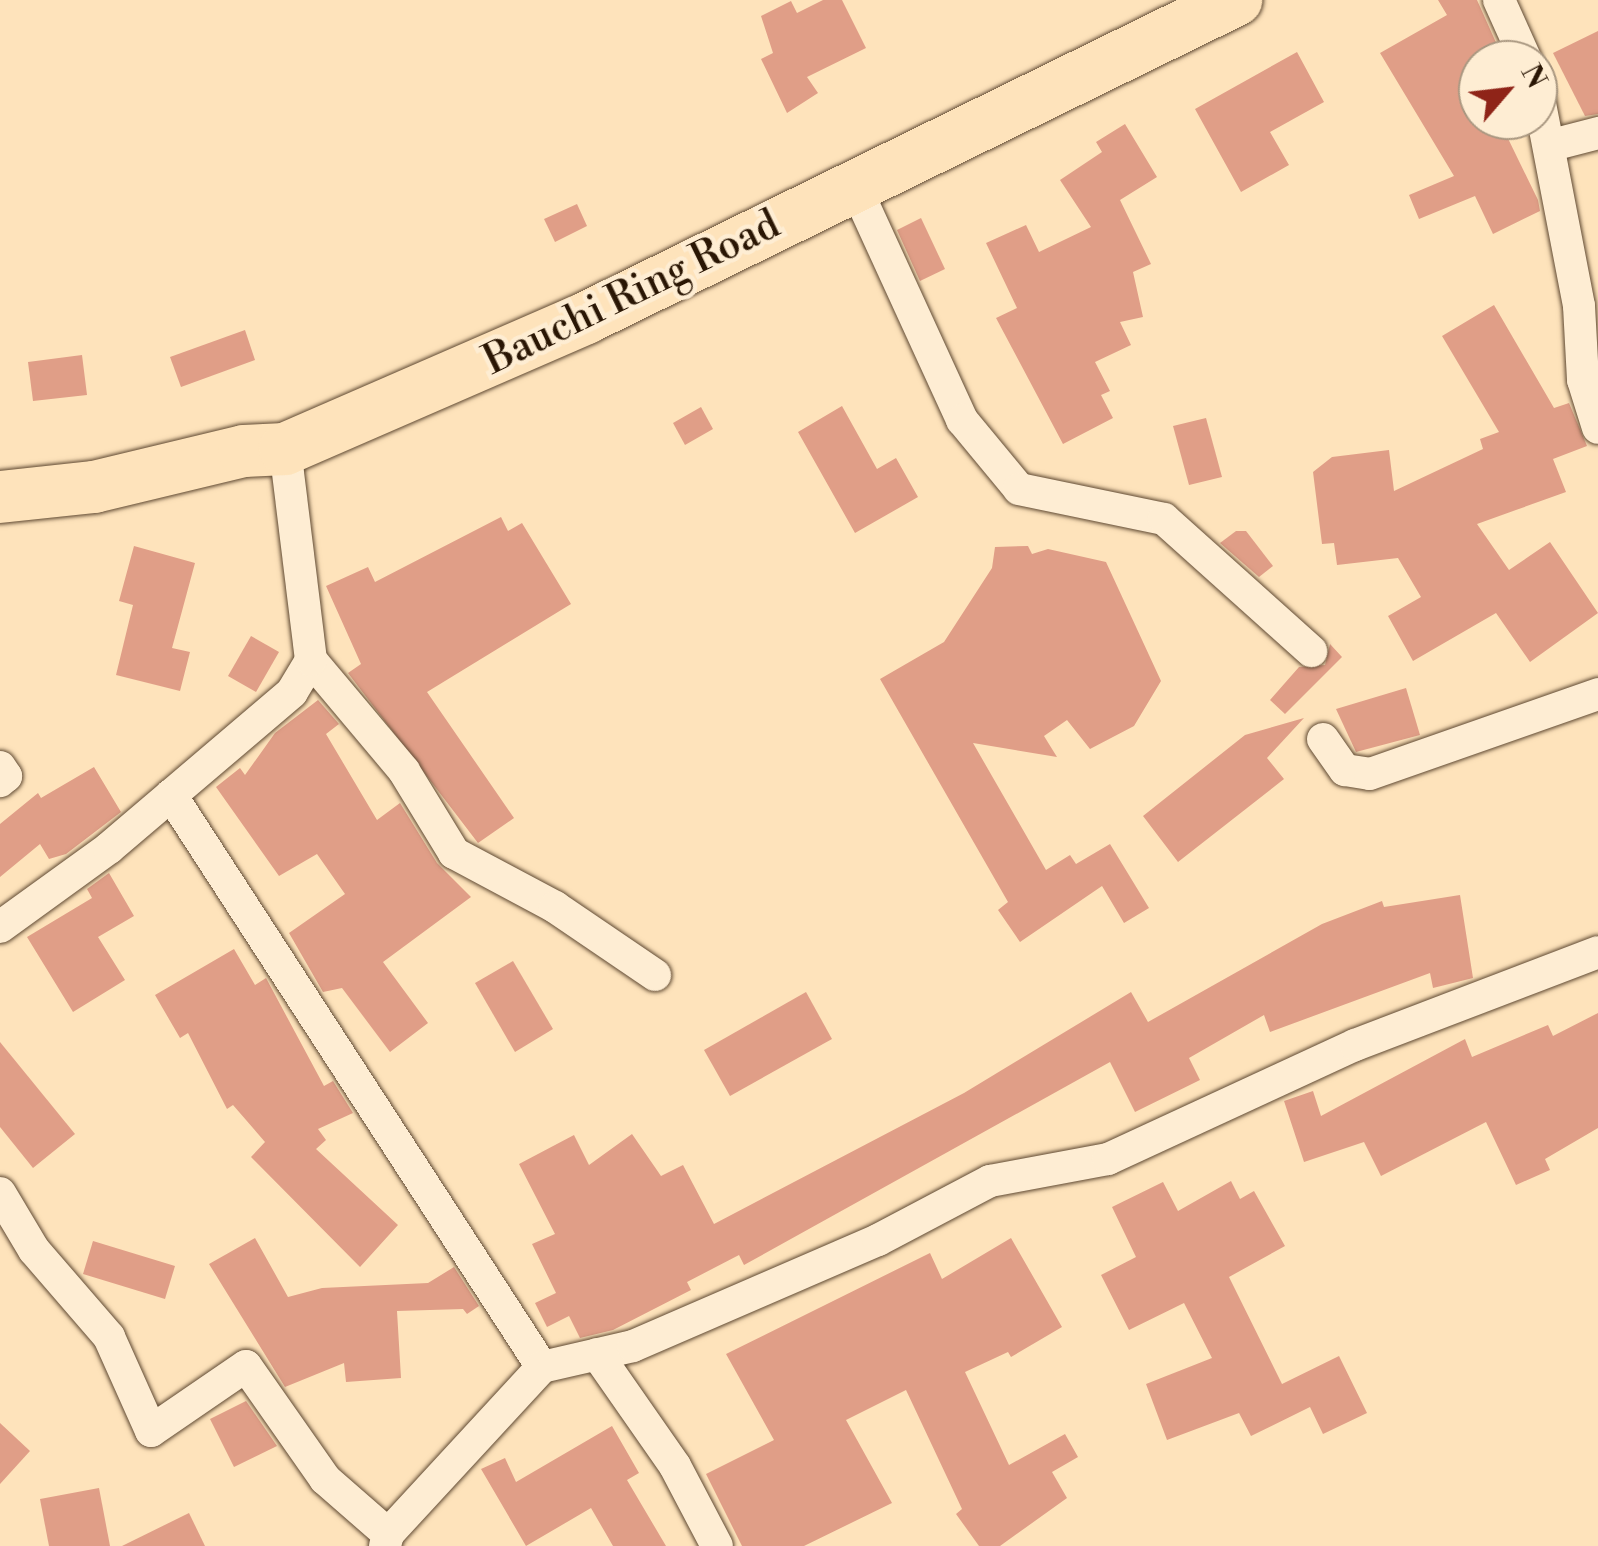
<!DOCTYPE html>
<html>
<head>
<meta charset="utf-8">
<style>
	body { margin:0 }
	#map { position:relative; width:1598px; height:1546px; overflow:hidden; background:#fee3bb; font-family:"Libre Bodoni",serif }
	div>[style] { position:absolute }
	.building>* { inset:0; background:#e09e87 }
	.roads { filter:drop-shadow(0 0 2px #5f4932) drop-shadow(0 0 2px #5f4932) }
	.minor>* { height:32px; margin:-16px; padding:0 16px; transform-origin:16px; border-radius:16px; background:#feedd3 }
	.primary>* { height:52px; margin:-26px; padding:0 26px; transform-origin:26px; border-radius:26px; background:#fee3bb }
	span { translate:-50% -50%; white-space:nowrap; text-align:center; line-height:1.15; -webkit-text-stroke:9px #feedd3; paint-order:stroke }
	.street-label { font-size:40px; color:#2a1604 }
	.north { position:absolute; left:1458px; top:40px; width:100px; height:100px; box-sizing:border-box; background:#feedd3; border:2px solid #a99780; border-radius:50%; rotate:62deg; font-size:28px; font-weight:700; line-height:40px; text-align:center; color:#2a1604 }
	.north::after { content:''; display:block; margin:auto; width:35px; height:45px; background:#8f2418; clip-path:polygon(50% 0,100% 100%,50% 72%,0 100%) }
</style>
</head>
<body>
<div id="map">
	<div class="building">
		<i style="clip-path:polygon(823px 0,842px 0,866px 48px,807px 77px,818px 93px,787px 113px,761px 59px,773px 53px,761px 16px,791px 1px,797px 13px)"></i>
		<i style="clip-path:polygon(1438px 0,1477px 0,1502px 56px,1478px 60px,1478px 120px,1499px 120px,1538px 200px,1540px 211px,1493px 234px,1475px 196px,1419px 219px,1409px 195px,1454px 176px,1380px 53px,1447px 15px)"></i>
		<i style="clip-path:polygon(1598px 31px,1598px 114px,1585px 116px,1553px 53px)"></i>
		<i style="clip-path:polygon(1297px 52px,1324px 102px,1270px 132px,1289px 165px,1241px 192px,1195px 109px)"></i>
		<i style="clip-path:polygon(1125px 124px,1157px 177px,1120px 200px,1151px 264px,1133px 272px,1143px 317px,1120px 322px,1131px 345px,1095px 362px,1110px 391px,1101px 395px,1113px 418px,1063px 444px,996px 318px,1017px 308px,986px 243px,1026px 225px,1039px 252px,1091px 227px,1060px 180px,1102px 152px,1096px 142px)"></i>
		<i style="clip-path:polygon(577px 204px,587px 226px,555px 242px,544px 219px)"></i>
		<i style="clip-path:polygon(921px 218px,945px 269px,920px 281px,897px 230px)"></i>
		<i style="clip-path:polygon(1494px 305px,1554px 408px,1569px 403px,1587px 446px,1553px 459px,1566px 492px,1477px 524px,1509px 570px,1550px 542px,1598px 613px,1530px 662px,1496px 613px,1413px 661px,1388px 616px,1421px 597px,1398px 558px,1337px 565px,1334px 543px,1322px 544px,1313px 472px,1332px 457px,1389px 450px,1394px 491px,1483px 449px,1480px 439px,1499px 432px,1442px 336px)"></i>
		<i style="clip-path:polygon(245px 330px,255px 360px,181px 387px,170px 357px)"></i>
		<i style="clip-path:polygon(82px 355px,87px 395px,33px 401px,28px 362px)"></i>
		<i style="clip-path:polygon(842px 406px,877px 469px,896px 458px,918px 497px,855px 533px,798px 432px)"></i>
		<i style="clip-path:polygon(701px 407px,713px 429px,685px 445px,673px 423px)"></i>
		<i style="clip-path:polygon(1206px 418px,1222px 477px,1189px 485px,1173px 426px)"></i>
		<i style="clip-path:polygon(501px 517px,508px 531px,522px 523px,571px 604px,427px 692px,514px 818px,478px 843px,348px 673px,361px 664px,326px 586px,368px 567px,375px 582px)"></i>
		<i style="clip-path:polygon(1236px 531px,1246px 531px,1273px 566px,1259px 577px,1220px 543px)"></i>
		<i style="clip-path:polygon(134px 546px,195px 563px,172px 648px,190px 652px,180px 691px,116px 675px,133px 605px,119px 601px)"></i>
		<i style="clip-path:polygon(1028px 546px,1032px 554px,1048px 549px,1106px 562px,1161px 681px,1134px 726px,1090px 749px,1067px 720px,1044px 736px,1057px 757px,973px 743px,1046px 870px,1070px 855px,1076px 864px,1110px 844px,1149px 908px,1124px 923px,1102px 886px,1020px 942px,998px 910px,1008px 902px,880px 679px,944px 642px,992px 568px,995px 547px)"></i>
		<i style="clip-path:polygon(251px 636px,279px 652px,256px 692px,228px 676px)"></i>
		<i style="clip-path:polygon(1330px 644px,1342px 657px,1285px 714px,1270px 700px,1299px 667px,1325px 665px)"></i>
		<i style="clip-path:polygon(1406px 688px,1420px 735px,1356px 752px,1336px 709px)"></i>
		<i style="clip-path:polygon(318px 700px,339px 724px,326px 734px,377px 820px,400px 803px,437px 863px,471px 897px,383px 962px,428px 1023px,390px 1052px,342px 988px,323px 992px,289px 933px,345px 894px,317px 854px,279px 876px,216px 787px,240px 768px,245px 775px,275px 733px)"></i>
		<i style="clip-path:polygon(1304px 718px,1267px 758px,1284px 779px,1178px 862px,1143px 816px,1245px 735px)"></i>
		<i style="clip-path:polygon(94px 767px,121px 812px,66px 854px,49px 859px,40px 844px,0 877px,0 824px,38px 793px,41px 798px)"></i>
		<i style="clip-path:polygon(109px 873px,134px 916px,98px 937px,125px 980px,73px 1012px,27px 937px,92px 898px,87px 889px)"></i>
		<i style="clip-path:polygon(1460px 895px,1473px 978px,1433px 988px,1430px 973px,1270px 1032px,1264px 1015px,1189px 1058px,1200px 1080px,1135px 1112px,1110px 1062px,744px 1265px,739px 1255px,687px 1282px,691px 1290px,613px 1330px,580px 1338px,569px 1316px,547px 1327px,535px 1303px,556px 1293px,532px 1244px,555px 1234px,519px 1164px,574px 1135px,589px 1165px,632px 1134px,661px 1176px,683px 1165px,714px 1224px,964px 1093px,1131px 992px,1148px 1022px,1322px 924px,1382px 901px,1384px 907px)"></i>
		<i style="clip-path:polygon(234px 949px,255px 985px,266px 978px,324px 1086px,333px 1081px,353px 1113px,318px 1129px,326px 1140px,316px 1149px,398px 1225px,360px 1267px,251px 1157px,265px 1142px,233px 1105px,227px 1109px,188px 1033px,180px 1038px,155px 995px)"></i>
		<i style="clip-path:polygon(513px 961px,553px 1029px,515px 1052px,475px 983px)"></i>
		<i style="clip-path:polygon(806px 992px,832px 1039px,730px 1096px,704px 1050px)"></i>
		<i style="clip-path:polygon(1598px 1013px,1598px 1128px,1545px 1159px,1550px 1170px,1516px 1185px,1486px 1122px,1381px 1176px,1364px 1142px,1304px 1162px,1284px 1101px,1313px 1091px,1321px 1116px,1465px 1039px,1472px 1057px,1548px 1025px,1553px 1036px)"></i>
		<i style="clip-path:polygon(0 1042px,75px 1134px,33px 1168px,0 1127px)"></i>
		<i style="clip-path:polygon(1231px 1181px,1240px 1199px,1254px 1191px,1285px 1246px,1229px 1277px,1282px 1384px,1339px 1356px,1367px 1413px,1323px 1434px,1310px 1407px,1251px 1436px,1239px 1413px,1167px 1440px,1146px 1384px,1212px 1358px,1184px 1303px,1129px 1330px,1101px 1275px,1136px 1257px,1112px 1207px,1163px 1182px,1178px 1211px)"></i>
		<i style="clip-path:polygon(255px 1238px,288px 1297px,322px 1288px,428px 1283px,454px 1267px,479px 1306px,467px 1314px,463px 1309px,397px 1311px,401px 1378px,346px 1382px,344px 1363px,285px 1387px,209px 1264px)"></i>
		<i style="clip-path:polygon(1011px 1238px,1062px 1327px,1011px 1357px,1008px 1352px,965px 1372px,1009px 1465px,1065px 1434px,1078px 1457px,1052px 1472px,1067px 1498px,1000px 1546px,979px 1546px,956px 1514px,962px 1509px,906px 1390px,846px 1420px,892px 1503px,804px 1546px,742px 1546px,706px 1474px,774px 1440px,726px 1354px,930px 1253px,942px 1279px)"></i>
		<i style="clip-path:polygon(93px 1241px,175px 1266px,165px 1299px,83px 1274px)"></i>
		<i style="clip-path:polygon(246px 1401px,277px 1446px,234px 1467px,210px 1419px)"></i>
		<i style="clip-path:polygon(0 1423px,30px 1451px,0 1484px)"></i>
		<i style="clip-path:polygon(612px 1426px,639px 1473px,627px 1480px,666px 1546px,613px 1546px,591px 1508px,526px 1546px,481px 1469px,505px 1458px,516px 1482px)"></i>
		<i style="clip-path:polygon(99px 1488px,110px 1546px,49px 1546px,40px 1499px)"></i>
		<i style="clip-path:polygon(189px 1513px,205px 1546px,122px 1546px)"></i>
	</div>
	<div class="roads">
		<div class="minor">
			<i style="left:1499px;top:0;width:66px;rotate:65.8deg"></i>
			<i style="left:1538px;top:93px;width:217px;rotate:79.1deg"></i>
			<i style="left:1579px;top:306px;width:74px;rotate:86.9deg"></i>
			<i style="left:1583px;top:380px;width:50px;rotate:72.6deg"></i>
			<i style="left:1552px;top:145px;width:48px;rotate:-14.6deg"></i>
			<i style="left:854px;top:184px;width:260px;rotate:65.4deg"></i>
			<i style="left:962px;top:420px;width:89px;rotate:50.4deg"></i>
			<i style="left:1019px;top:489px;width:148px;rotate:11.7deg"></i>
			<i style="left:1164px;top:519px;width:198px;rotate:41.9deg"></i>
			<i style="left:311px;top:660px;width:145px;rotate:50deg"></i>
			<i style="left:404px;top:771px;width:96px;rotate:58.6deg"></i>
			<i style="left:454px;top:853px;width:115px;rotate:28.1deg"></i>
			<i style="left:555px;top:907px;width:121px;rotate:34.2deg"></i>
			<i style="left:1323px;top:739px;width:38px;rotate:55deg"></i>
			<i style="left:1345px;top:770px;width:25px;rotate:9deg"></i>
			<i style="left:1370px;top:774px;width:242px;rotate:-19.3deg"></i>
			<i style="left:0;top:767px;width:11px;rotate:56deg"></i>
			<i style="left:6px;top:776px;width:8px;rotate:140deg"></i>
			<i style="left:171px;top:795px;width:682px;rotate:57.03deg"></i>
			<i style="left:0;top:927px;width:135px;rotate:-35.9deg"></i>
			<i style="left:109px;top:848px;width:240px;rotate:-40.4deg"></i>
			<i style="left:292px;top:692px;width:37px;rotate:-59deg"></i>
			<i style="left:311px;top:660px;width:213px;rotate:-97deg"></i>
			<i style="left:0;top:1193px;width:66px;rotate:59.2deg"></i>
			<i style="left:34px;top:1250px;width:115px;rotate:49.2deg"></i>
			<i style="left:109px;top:1337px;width:103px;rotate:65.9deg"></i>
			<i style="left:151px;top:1431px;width:115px;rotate:-34.4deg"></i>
			<i style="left:246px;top:1366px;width:138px;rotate:55deg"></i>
			<i style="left:325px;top:1479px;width:84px;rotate:41.1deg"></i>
			<i style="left:597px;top:1354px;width:136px;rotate:55.1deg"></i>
			<i style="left:675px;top:1466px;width:90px;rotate:62.3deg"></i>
			<i style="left:385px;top:1546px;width:12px;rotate:-76deg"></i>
			<i style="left:388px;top:1534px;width:227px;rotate:-47.3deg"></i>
			<i style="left:542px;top:1367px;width:93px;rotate:-13deg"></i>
			<i style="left:633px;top:1346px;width:267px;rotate:-23.4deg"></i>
			<i style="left:878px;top:1240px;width:127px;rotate:-27.8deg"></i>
			<i style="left:990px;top:1181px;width:120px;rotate:-10.6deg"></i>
			<i style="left:1108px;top:1159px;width:272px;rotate:-24.8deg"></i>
			<i style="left:1355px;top:1045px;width:260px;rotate:-20.9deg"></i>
		</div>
		<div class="primary">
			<i style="left:0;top:497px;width:95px;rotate:-6.1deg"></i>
			<i style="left:94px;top:487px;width:154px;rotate:-13.5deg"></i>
			<i style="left:244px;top:451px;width:41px;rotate:-2.8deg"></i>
			<i style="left:285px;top:449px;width:328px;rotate:-23.5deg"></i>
			<i style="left:586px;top:318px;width:724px;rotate:-26.07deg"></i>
		</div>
	</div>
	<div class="street-label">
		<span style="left:632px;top:293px;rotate:-26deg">Bauchi Ring Road</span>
	</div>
	<div class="north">N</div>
</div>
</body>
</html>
